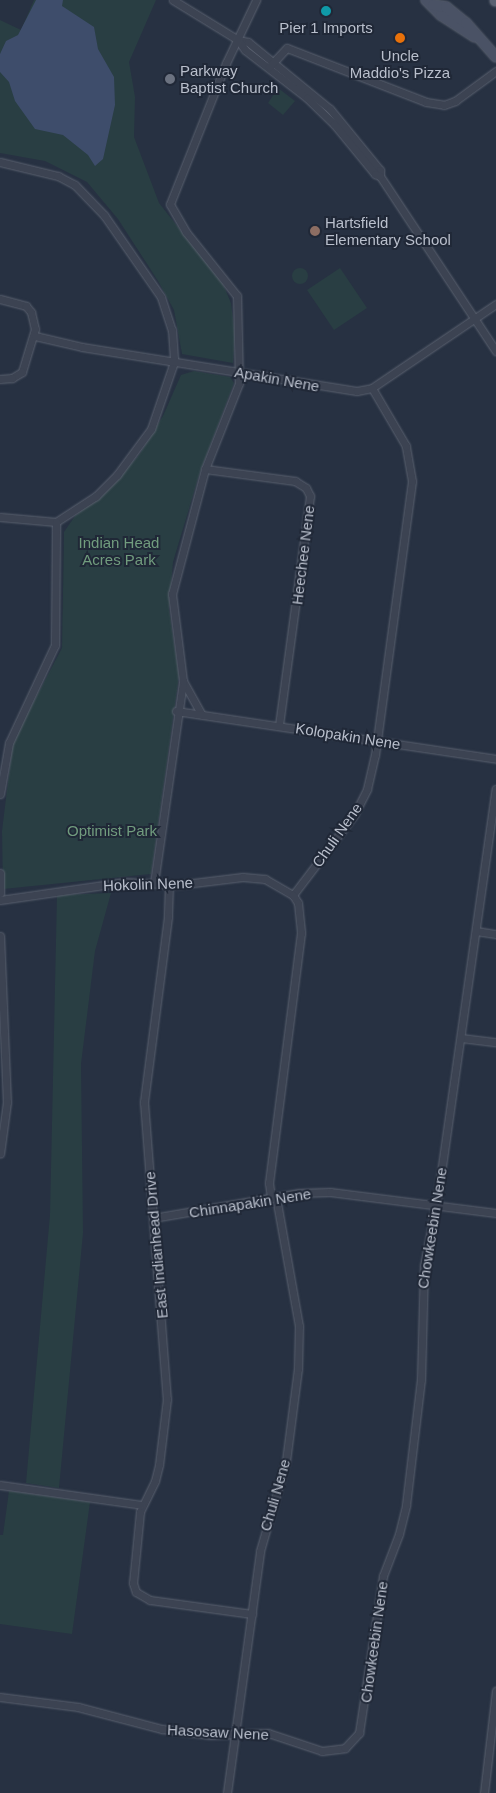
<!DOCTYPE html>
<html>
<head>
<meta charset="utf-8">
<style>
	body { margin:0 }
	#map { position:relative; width:496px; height:1793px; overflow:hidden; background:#273142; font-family:Arial,sans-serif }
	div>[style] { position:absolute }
	.green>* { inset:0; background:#293e43 }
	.round { border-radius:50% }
	.water>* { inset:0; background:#3e4d6b }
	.roads { filter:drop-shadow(0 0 1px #5a616f) drop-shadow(0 0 1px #5a616f) }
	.street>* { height:7px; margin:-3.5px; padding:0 3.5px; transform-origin:3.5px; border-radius:3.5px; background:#3c4352 }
	.secondary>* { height:10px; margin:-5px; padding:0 5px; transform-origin:5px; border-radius:5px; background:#4a5265 }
	.primary>* { height:11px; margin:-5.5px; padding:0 5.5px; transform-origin:5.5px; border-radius:5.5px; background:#5a6272 }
	.dots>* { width:14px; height:14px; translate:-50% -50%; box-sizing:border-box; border:2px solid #202837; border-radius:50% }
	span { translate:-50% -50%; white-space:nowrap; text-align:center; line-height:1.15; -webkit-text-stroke:4px #202837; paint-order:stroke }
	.poi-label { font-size:15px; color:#b9bfcc }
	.left { translate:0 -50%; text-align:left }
	.street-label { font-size:15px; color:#b9bfcc }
	.park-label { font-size:15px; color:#719c7e }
</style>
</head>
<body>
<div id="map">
	<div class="green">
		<i style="clip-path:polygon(34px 0,156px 0,129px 62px,135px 97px,134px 137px,159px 203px,223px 284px,231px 303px,235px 335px,233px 363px,182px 354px,174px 310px,158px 281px,118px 219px,87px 182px,45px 161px,0 153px,0 20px,21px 30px)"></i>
		<i style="clip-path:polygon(278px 88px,295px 101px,283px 115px,268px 103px)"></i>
		<i class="round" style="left:292px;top:268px;width:16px;height:16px"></i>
		<i style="clip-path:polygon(340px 268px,367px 308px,334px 330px,307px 290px)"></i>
		<i style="clip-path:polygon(194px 371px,230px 377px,234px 383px,200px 472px,173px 562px,169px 609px,179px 676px,151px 874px,3px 889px,2px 831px,13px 741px,62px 648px,64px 532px,75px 516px,110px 487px,139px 455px,163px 416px,181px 375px)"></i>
		<i style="clip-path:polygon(111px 893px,95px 951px,81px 1064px,83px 1233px,59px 1488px,26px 1483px,50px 1215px,57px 895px)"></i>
		<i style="clip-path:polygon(9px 1491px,90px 1502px,72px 1634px,0 1624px,0 1535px,3px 1535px)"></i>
	</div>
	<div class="water">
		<i style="clip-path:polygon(36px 0,63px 0,62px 6px,94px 27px,98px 49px,114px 77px,115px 105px,103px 159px,95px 166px,88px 155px,63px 135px,35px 129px,15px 101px,9px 82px,0 72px,0 54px,6px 41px,18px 35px)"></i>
	</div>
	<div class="roads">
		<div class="street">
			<i style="left:173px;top:0;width:76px;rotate:31.6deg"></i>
			<i style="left:238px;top:40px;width:10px;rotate:11deg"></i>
			<i style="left:248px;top:42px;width:106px;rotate:39.3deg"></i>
			<i style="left:330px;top:109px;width:79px;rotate:50.7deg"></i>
			<i style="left:380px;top:170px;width:6px;rotate:90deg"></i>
			<i style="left:380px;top:176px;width:210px;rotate:56.5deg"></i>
			<i style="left:238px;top:40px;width:12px;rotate:55deg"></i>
			<i style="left:245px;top:50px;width:78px;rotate:37.7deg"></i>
			<i style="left:307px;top:98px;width:37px;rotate:44deg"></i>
			<i style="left:334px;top:124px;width:65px;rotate:50.6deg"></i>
			<i style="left:375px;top:174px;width:5px;rotate:22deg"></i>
			<i style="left:269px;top:67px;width:26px;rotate:-47deg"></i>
			<i style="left:287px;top:48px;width:149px;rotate:21.2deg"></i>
			<i style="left:426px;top:102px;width:18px;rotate:9deg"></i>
			<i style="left:444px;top:105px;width:12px;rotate:-20deg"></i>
			<i style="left:455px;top:101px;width:51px;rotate:-36.2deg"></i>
			<i style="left:0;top:162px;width:60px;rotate:13.6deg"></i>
			<i style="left:58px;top:176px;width:19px;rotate:28deg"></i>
			<i style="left:75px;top:185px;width:42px;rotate:46deg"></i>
			<i style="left:104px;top:215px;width:100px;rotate:55.2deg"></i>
			<i style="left:161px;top:297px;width:35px;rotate:72deg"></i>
			<i style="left:172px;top:330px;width:32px;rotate:86deg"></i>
			<i style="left:174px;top:362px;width:71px;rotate:108.9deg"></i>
			<i style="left:151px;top:429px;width:57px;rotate:126.5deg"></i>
			<i style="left:117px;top:475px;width:30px;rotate:135deg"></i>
			<i style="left:96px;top:496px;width:48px;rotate:147deg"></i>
			<i style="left:56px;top:522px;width:56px;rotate:-174.9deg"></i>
			<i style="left:0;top:299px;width:27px;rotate:15deg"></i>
			<i style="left:26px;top:306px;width:8px;rotate:50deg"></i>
			<i style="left:31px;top:312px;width:17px;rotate:77deg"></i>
			<i style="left:35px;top:329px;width:45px;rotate:106.8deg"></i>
			<i style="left:22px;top:372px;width:12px;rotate:149deg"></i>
			<i style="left:12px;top:378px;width:12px;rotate:175deg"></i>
			<i style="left:35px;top:336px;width:48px;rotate:13.2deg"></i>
			<i style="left:82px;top:347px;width:278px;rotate:9.1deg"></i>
			<i style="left:357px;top:391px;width:15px;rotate:-11deg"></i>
			<i style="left:372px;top:388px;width:150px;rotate:-34.1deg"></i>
			<i style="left:205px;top:469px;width:91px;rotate:7.6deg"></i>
			<i style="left:295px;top:481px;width:13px;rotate:32deg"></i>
			<i style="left:306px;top:488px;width:9px;rotate:63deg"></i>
			<i style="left:310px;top:496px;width:231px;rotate:97.7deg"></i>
			<i style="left:183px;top:681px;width:38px;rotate:61deg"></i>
			<i style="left:176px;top:711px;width:324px;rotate:8.5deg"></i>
			<i style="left:0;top:794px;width:52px;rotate:-80deg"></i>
			<i style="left:9px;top:743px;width:108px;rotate:-64.9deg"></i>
			<i style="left:55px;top:645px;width:123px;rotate:-89.5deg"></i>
			<i style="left:0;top:873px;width:20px;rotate:90deg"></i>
			<i style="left:154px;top:883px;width:204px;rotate:-81.8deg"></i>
			<i style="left:183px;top:681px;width:88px;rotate:-97.2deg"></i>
			<i style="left:172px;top:594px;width:129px;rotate:-75.2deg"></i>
			<i style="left:205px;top:469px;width:92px;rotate:-68.4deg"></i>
			<i style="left:239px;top:383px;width:87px;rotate:-91.3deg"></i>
			<i style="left:237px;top:296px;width:82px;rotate:-128.6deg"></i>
			<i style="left:186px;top:232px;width:32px;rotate:-120deg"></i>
			<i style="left:170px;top:204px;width:152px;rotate:-68.3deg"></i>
			<i style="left:226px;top:63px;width:70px;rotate:-64.5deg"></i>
			<i style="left:169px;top:885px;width:32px;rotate:92deg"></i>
			<i style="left:168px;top:917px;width:187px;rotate:97.4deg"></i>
			<i style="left:144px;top:1102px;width:298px;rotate:85.6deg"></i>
			<i style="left:167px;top:1399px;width:66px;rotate:96.9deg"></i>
			<i style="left:159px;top:1465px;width:16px;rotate:104deg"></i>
			<i style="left:155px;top:1481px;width:34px;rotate:116deg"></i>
			<i style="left:140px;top:1512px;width:71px;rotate:95.6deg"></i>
			<i style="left:133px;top:1583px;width:9px;rotate:72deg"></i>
			<i style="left:136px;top:1592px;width:16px;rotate:30deg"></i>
			<i style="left:150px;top:1600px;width:103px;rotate:7.8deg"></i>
			<i style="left:293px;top:895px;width:101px;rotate:-52.7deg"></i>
			<i style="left:354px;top:815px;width:29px;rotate:-63deg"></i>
			<i style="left:367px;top:789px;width:35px;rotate:-77deg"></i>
			<i style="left:375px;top:755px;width:276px;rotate:-82.3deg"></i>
			<i style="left:412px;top:481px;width:36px;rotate:-100deg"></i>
			<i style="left:406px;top:446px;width:67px;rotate:-120.4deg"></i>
			<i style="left:0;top:900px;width:126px;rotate:-8.2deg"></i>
			<i style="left:125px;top:882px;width:52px;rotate:3.3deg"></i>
			<i style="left:177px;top:885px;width:66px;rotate:-6.9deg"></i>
			<i style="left:243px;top:877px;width:22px;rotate:5deg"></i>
			<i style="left:265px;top:879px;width:32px;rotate:30deg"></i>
			<i style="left:293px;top:895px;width:9px;rotate:58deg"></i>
			<i style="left:298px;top:903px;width:30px;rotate:84deg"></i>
			<i style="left:301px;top:933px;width:252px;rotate:97.3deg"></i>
			<i style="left:269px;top:1183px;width:15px;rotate:82deg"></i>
			<i style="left:476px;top:931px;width:20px;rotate:9deg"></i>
			<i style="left:0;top:936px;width:166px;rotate:87.6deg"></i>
			<i style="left:7px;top:1102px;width:52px;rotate:97.7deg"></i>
			<i style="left:461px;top:1038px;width:35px;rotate:7deg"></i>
			<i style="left:153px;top:1218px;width:148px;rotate:-9.7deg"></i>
			<i style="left:299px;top:1193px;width:31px;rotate:-2deg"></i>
			<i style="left:330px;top:1192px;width:167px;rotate:7.2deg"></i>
			<i style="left:0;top:1485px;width:143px;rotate:8deg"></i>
			<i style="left:0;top:1697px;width:79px;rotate:7.3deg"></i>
			<i style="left:78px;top:1707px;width:87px;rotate:14.7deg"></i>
			<i style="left:162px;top:1729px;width:49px;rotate:7deg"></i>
			<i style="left:211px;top:1735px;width:57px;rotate:-2deg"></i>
			<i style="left:268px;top:1733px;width:57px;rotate:18.4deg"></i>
			<i style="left:322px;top:1751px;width:23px;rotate:-7deg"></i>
			<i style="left:345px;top:1748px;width:21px;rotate:-47deg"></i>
			<i style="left:359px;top:1733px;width:159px;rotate:-81.3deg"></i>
			<i style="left:383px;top:1576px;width:45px;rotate:-69.1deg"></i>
			<i style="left:399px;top:1534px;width:30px;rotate:-76deg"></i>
			<i style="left:406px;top:1505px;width:126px;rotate:-83.2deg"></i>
			<i style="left:421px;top:1380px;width:114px;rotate:-88.5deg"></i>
			<i style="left:424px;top:1266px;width:73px;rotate:-79deg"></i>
			<i style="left:438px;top:1194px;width:409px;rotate:-81.9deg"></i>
			<i style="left:227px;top:1793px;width:244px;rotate:-82.2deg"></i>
			<i style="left:260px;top:1551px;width:94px;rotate:-73.9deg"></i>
			<i style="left:286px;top:1461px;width:93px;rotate:-82.6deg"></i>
			<i style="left:298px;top:1369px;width:43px;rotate:-88.7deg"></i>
			<i style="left:299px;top:1326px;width:131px;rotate:-100.1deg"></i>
			<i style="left:484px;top:1793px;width:103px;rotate:-83.3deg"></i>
		</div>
		<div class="secondary">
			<i style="left:426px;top:0;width:21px;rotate:45deg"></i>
			<i style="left:441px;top:15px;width:40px;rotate:32.9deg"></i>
			<i style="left:433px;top:5px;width:13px;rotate:9deg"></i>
			<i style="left:446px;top:7px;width:26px;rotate:39deg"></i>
			<i style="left:466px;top:23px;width:45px;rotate:48.6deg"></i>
		</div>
		<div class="primary">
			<i style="left:495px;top:0;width:1px"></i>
		</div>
	</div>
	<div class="dots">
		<i style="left:326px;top:11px;background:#0f9aa8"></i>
		<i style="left:400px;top:38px;background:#e8710a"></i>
		<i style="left:170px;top:79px;background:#6b7280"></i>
		<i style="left:315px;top:231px;background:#8d6e63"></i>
	</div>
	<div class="poi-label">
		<span style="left:326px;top:28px">Pier 1 Imports</span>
		<span style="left:400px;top:64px">Uncle<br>Maddio's Pizza</span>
		<span class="left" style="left:180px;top:79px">Parkway<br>Baptist Church</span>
		<span class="left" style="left:325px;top:231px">Hartsfield<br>Elementary School</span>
	</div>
	<div class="street-label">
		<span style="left:277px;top:379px;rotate:10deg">Apakin Nene</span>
		<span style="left:303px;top:555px;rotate:-83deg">Heechee Nene</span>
		<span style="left:348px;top:736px;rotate:9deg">Kolopakin Nene</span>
		<span style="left:337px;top:835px;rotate:-55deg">Chuli Nene</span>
		<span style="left:148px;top:884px;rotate:-2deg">Hokolin Nene</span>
		<span style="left:250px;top:1203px;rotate:-9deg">Chinnapakin Nene</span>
		<span style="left:432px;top:1228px;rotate:-81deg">Chowkeebin Nene</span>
		<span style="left:156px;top:1245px;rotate:-95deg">East Indianhead Drive</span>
		<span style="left:275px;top:1495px;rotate:-74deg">Chuli Nene</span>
		<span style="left:374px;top:1642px;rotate:-82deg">Chowkeebin Nene</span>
		<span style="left:218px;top:1732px;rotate:3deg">Hasosaw Nene</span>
	</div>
	<div class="park-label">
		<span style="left:119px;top:551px">Indian Head<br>Acres Park</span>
		<span style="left:112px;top:831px">Optimist Park</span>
	</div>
</div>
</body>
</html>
